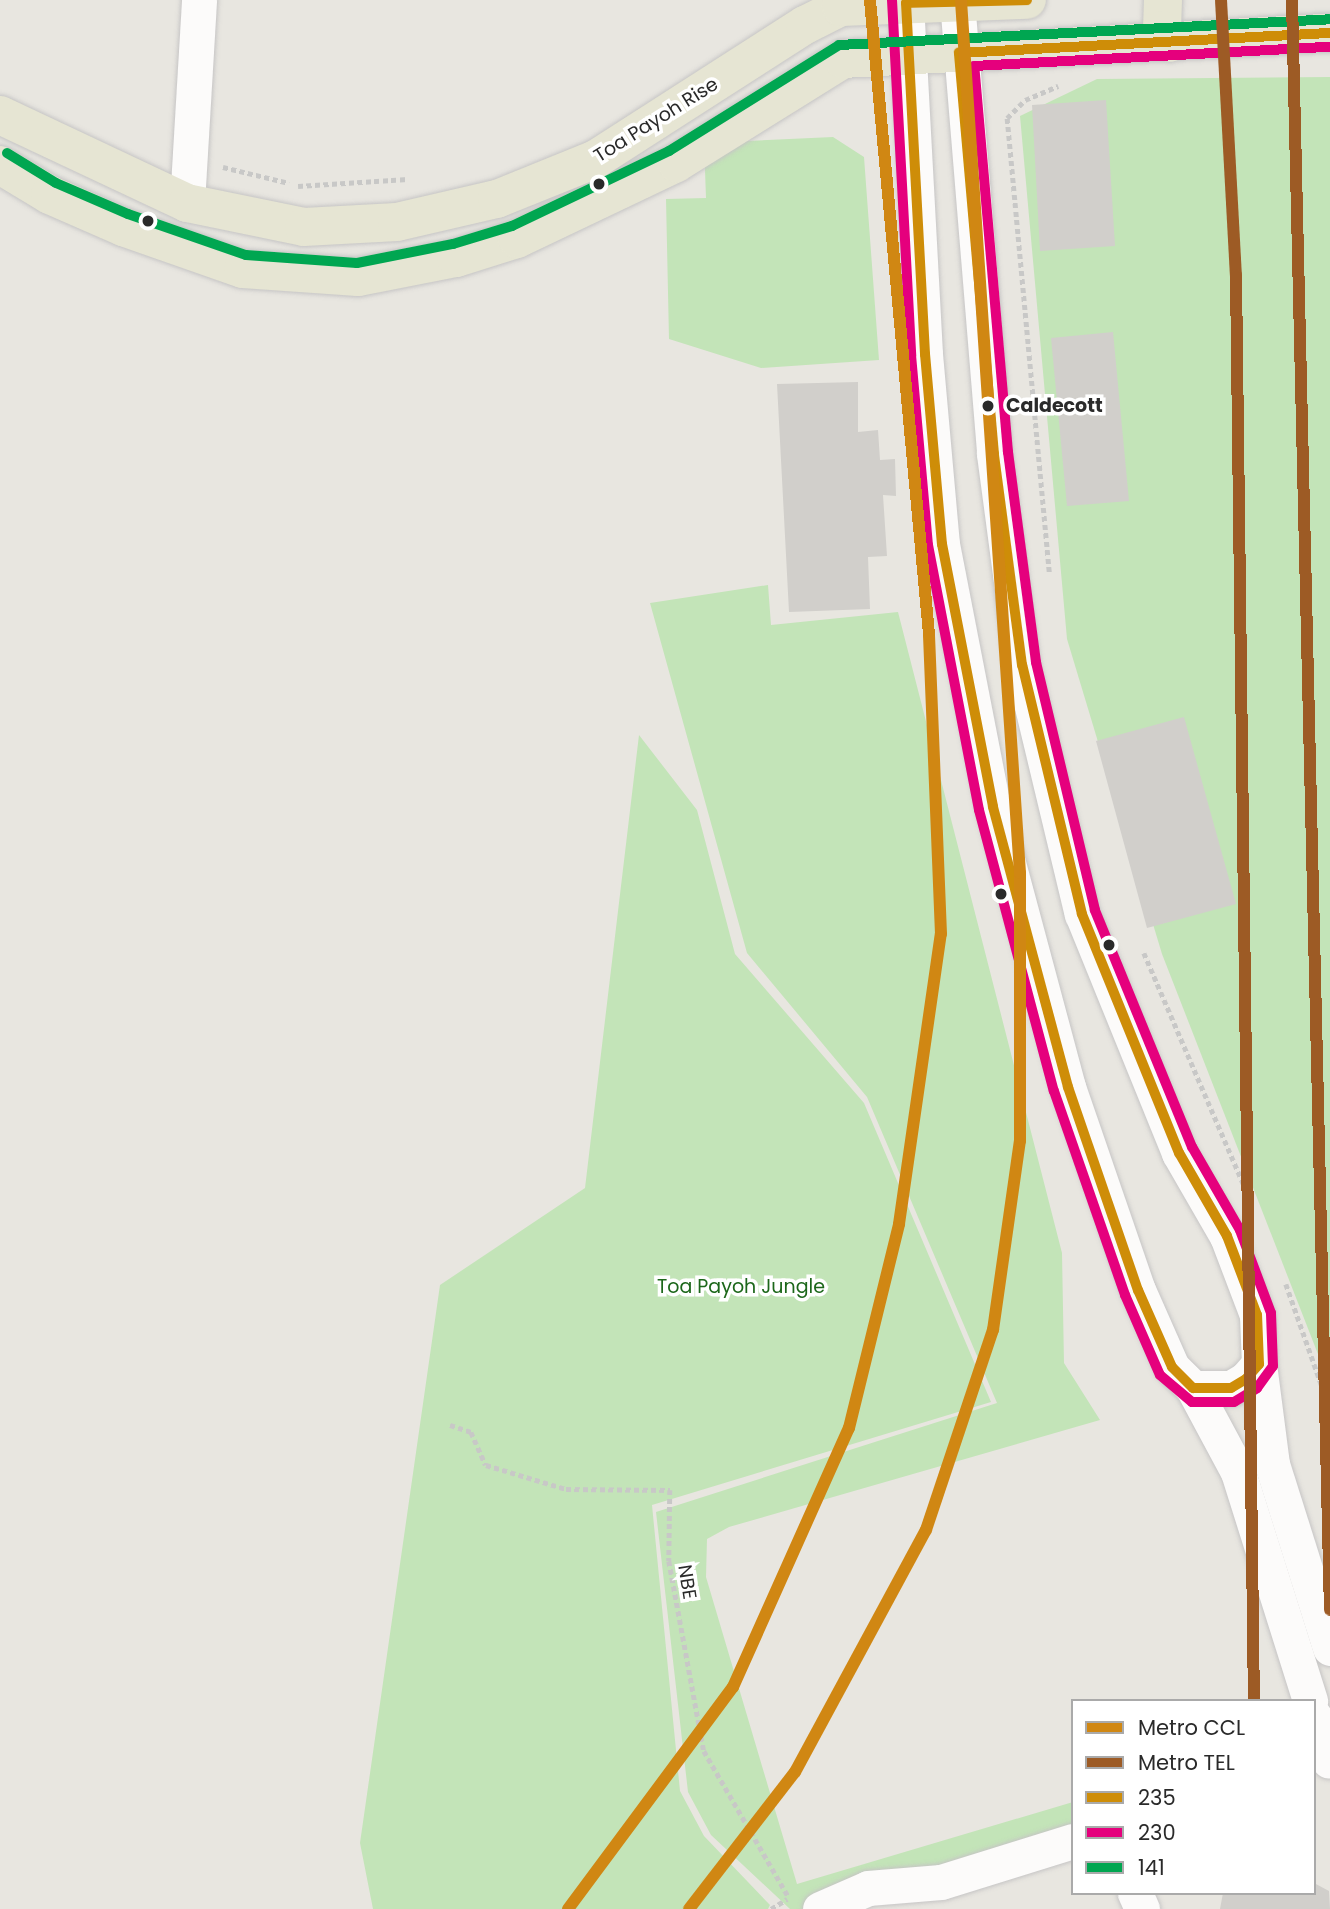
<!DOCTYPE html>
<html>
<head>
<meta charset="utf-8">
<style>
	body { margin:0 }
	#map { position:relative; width:1330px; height:1909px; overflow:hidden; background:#e8e6e0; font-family:Poppins,sans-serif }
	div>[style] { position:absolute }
	.green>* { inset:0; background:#c3e4b8 }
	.building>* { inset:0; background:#d1cfcb }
	.path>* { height:4.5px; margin-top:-2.25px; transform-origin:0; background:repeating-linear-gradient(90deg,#c8c8c7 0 5px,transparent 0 8.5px) }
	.roads { filter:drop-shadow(0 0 2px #c6c5c5) drop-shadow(0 0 2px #c6c5c5) }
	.minor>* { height:35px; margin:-17.5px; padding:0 17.5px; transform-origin:17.5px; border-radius:17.5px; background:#fcfbfa }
	.major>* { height:38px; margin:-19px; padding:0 19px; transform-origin:19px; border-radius:19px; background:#e6e5d3 }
	.bus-1>* { height:10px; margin:-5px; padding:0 5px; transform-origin:5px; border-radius:5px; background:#ce8d08 }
	.bus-2>* { height:10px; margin:-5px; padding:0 5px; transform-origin:5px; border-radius:5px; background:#e5007d }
	.bus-3>* { height:10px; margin:-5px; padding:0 5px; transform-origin:5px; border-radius:5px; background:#00a651 }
	.metro-1>* { height:12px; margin:-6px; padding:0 6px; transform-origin:6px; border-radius:6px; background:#d08713 }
	.metro-2>* { height:12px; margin:-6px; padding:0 6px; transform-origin:6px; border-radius:6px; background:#9d5b25 }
	.dots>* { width:19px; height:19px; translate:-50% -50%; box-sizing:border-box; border:4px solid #fff; border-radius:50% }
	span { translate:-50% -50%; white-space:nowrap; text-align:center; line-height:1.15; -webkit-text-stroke:7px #fff; paint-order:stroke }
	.street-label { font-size:19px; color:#2a2a2a }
	.stop-label { font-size:19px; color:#2a2a2a; font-weight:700 }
	.left { translate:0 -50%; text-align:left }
	.park-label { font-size:19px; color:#1c671a }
	.legend { position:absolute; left:1071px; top:1699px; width:245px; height:196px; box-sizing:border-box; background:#fff; border:2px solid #aaa; margin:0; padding:9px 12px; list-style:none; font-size:21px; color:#2a2a2a }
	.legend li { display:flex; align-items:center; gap:14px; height:35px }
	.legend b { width:35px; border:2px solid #aaa }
</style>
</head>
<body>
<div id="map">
	<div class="green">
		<i style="clip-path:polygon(1330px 77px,1330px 1385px,1162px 954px,1067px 639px,1020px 116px,1097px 79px)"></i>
		<i style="clip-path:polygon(833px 137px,864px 157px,879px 360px,761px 368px,669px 339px,666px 199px,706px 198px,704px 143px)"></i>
		<i style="clip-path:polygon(768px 585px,771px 625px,898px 612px,1062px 1253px,1064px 1363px,1100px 1420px,729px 1527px,707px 1539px,706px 1577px,797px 1884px,1073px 1802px,1073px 1830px,810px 1909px,790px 1909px,711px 1835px,688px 1792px,656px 1512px,997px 1403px,867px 1097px,747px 953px,650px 603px)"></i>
		<i style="clip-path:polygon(639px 735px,697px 810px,735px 954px,864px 1103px,991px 1402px,652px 1505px,680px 1791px,704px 1836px,770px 1905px,768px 1909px,373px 1909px,360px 1843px,440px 1285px,585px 1188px)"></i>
	</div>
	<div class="building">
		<i style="clip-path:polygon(1106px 100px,1115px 246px,1040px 251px,1032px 105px)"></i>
		<i style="clip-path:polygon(1113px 332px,1129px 501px,1067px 506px,1051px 338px)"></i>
		<i style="clip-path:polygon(858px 382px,858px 432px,878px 430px,880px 460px,895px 459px,896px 496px,883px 495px,887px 556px,868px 557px,870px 609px,789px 612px,777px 384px)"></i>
		<i style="clip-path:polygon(1184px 717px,1236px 904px,1147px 928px,1096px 741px)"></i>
		<i style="clip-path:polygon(1314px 1883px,1329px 1891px,1330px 1909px,1220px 1909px,1223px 1893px,1314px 1893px)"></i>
	</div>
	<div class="path">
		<i style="left:223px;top:167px;width:68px;rotate:13.6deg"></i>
		<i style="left:298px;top:186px;width:110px;rotate:-3.6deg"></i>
		<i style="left:1049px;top:572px;width:456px;rotate:-95.3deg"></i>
		<i style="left:1007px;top:118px;width:25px;rotate:-45deg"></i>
		<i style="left:1025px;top:100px;width:36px;rotate:-23deg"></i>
		<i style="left:1144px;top:953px;width:271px;rotate:66.7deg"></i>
		<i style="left:1286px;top:1284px;width:133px;rotate:70.6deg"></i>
		<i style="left:450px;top:1425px;width:22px;rotate:18deg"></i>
		<i style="left:471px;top:1432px;width:36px;rotate:66deg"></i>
		<i style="left:486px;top:1465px;width:84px;rotate:16.7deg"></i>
		<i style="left:566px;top:1489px;width:104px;rotate:0.6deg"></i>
		<i style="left:670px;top:1490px;width:71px;rotate:90.8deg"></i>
		<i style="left:669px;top:1561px;width:193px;rotate:79.6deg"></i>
		<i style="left:704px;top:1751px;width:168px;rotate:59.9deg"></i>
		<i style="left:771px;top:1909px;width:19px;rotate:-32deg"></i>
	</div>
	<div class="roads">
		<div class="minor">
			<i style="left:957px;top:1px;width:455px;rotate:85.3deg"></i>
			<i style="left:994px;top:454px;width:213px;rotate:82.4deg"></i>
			<i style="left:1022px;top:665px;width:256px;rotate:76.5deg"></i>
			<i style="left:1082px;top:914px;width:258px;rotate:67.9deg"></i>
			<i style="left:1179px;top:1153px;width:96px;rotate:60deg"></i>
			<i style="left:1227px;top:1236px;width:85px;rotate:69.2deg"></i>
			<i style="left:1257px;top:1315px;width:49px;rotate:87.7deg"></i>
			<i style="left:1259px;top:1364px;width:20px;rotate:131deg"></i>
			<i style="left:1246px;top:1379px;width:17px;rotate:149deg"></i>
			<i style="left:1231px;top:1388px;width:38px;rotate:180deg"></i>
			<i style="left:906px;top:3px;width:352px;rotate:86.9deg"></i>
			<i style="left:925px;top:354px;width:191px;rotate:84.9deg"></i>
			<i style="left:942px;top:544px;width:268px;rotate:79deg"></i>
			<i style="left:993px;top:807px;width:290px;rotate:75deg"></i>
			<i style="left:1068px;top:1087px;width:215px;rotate:71deg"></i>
			<i style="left:1138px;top:1290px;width:84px;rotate:66.2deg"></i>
			<i style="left:1172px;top:1367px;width:30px;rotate:45deg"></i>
			<i style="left:1193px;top:1388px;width:95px;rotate:61.8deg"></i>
			<i style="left:1238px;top:1472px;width:240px;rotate:72.5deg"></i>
			<i style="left:187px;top:203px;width:203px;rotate:-86.6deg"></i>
			<i style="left:1259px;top:1364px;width:101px;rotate:82.6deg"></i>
			<i style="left:1272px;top:1464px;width:193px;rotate:72.5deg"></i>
			<i style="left:1314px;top:1716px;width:47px;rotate:71.6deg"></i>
			<i style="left:1135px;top:1893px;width:17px;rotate:66deg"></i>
			<i style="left:820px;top:1909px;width:52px;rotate:-23.6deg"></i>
			<i style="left:868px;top:1888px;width:73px;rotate:-4.7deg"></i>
			<i style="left:941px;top:1882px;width:138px;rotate:-17.3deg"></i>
		</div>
		<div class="major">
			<i style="left:1163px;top:0;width:30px;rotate:92deg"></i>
			<i style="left:1162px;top:30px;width:15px;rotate:58deg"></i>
			<i style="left:0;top:115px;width:207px;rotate:25.2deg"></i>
			<i style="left:187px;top:203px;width:119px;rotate:11.6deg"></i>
			<i style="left:304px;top:227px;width:93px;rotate:-3.1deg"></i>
			<i style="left:397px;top:222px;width:103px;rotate:-13deg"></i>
			<i style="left:497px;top:199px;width:107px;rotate:-22deg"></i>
			<i style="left:596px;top:159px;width:248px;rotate:-32.7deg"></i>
			<i style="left:805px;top:25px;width:40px;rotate:-26.6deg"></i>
			<i style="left:841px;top:7px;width:186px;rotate:-2.2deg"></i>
			<i style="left:0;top:165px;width:58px;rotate:31deg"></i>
			<i style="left:50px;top:195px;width:80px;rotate:23.7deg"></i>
			<i style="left:123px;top:227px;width:127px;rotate:19.3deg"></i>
			<i style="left:243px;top:269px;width:115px;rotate:4deg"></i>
			<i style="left:358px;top:277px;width:100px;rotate:-11deg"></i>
			<i style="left:456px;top:258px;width:64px;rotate:-17.3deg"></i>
			<i style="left:517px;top:239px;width:176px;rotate:-25.5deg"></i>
			<i style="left:676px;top:163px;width:197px;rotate:-31.9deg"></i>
			<i style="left:843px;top:59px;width:488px;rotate:-3.1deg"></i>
		</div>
	</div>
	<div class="bus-1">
		<i style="left:1027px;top:0;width:121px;rotate:178.6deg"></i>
		<i style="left:906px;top:3px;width:352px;rotate:86.9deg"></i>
		<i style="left:925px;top:354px;width:191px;rotate:84.9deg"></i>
		<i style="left:942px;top:544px;width:268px;rotate:79deg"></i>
		<i style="left:993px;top:807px;width:290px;rotate:75deg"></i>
		<i style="left:1068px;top:1087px;width:215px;rotate:71deg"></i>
		<i style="left:1138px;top:1290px;width:84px;rotate:66.2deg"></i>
		<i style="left:1172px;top:1367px;width:30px;rotate:45deg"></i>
		<i style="left:1193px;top:1388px;width:38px"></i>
		<i style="left:1231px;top:1388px;width:17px;rotate:-31deg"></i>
		<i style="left:1246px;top:1379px;width:20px;rotate:-49deg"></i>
		<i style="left:1259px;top:1364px;width:49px;rotate:-92.3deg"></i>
		<i style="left:1257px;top:1315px;width:85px;rotate:-110.8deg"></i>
		<i style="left:1227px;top:1236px;width:96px;rotate:-120deg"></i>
		<i style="left:1179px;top:1153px;width:258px;rotate:-112.1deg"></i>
		<i style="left:1082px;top:914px;width:256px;rotate:-103.5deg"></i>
		<i style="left:1022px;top:665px;width:213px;rotate:-97.6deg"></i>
		<i style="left:994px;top:454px;width:403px;rotate:-95deg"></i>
		<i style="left:959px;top:53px;width:372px;rotate:-3.1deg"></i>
	</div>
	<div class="bus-2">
		<i style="left:892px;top:0;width:356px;rotate:86.9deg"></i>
		<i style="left:911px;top:355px;width:191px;rotate:84.9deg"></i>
		<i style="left:928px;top:545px;width:270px;rotate:79.1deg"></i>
		<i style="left:979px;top:810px;width:291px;rotate:75.1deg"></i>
		<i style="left:1054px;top:1091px;width:216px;rotate:70.8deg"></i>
		<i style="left:1125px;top:1295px;width:87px;rotate:66.4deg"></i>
		<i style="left:1160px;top:1375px;width:42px;rotate:40.2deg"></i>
		<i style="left:1192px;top:1402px;width:42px"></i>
		<i style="left:1234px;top:1402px;width:27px;rotate:-31deg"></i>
		<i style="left:1257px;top:1388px;width:27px;rotate:-54deg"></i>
		<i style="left:1273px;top:1366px;width:53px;rotate:-92.2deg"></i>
		<i style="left:1271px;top:1313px;width:89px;rotate:-110.5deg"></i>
		<i style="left:1240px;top:1230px;width:96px;rotate:-120deg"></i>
		<i style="left:1192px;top:1147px;width:256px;rotate:-112.3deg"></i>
		<i style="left:1095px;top:910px;width:255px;rotate:-103.4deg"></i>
		<i style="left:1036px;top:662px;width:212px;rotate:-97.6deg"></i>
		<i style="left:1008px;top:452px;width:387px;rotate:-95deg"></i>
		<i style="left:974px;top:66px;width:357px;rotate:-3.1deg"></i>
	</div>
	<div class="bus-3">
		<i style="left:7px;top:153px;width:57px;rotate:31.5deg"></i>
		<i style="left:56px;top:183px;width:78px;rotate:23.3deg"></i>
		<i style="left:128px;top:214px;width:125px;rotate:19.2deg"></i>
		<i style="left:246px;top:255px;width:111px;rotate:4.1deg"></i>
		<i style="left:357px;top:263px;width:98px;rotate:-11.2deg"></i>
		<i style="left:453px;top:244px;width:62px;rotate:-17deg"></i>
		<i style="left:512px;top:226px;width:174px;rotate:-25.5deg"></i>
		<i style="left:669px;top:151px;width:200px;rotate:-31.9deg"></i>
		<i style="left:839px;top:45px;width:491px;rotate:-3deg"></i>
	</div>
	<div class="metro-1">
		<i style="left:568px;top:1909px;width:277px;rotate:-53.4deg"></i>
		<i style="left:733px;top:1687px;width:284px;rotate:-65.9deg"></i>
		<i style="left:849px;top:1428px;width:210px;rotate:-76.2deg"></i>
		<i style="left:899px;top:1224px;width:293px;rotate:-81.8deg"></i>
		<i style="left:941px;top:934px;width:300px;rotate:-92.3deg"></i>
		<i style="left:929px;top:634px;width:637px;rotate:-95.32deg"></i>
		<i style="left:689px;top:1909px;width:173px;rotate:-52.3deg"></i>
		<i style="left:795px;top:1772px;width:275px;rotate:-61.6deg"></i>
		<i style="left:926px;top:1530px;width:211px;rotate:-71.5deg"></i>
		<i style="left:993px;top:1330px;width:191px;rotate:-81.9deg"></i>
		<i style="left:1020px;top:1141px;width:268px;rotate:-90deg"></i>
		<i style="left:1020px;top:873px;width:875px;rotate:-93.87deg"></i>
	</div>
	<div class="metro-2">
		<i style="left:1221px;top:0;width:275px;rotate:86.9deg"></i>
		<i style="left:1236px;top:275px;width:1426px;rotate:89.28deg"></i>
		<i style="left:1292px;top:0;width:1610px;rotate:88.65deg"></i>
	</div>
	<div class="dots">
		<i style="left:599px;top:184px;background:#2a2a2a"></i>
		<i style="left:148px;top:221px;background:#2a2a2a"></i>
		<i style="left:988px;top:406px;background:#2a2a2a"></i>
		<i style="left:1001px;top:894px;background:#2a2a2a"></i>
		<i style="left:1109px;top:945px;background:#2a2a2a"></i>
	</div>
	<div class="street-label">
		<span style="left:656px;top:120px;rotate:-32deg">Toa Payoh Rise</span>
		<span style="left:687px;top:1582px;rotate:81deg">NBE</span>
	</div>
	<div class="stop-label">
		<span class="left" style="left:1006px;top:406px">Caldecott</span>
	</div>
	<div class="park-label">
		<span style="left:741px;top:1287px">Toa Payoh Jungle</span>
	</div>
	<ul class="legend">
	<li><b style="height:9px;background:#d08713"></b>Metro CCL</li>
	<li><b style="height:9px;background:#9d5b25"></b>Metro TEL</li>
	<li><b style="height:9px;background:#ce8d08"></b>235</li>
	<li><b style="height:9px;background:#e5007d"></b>230</li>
	<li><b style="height:9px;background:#00a651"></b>141</li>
	</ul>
</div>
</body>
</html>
